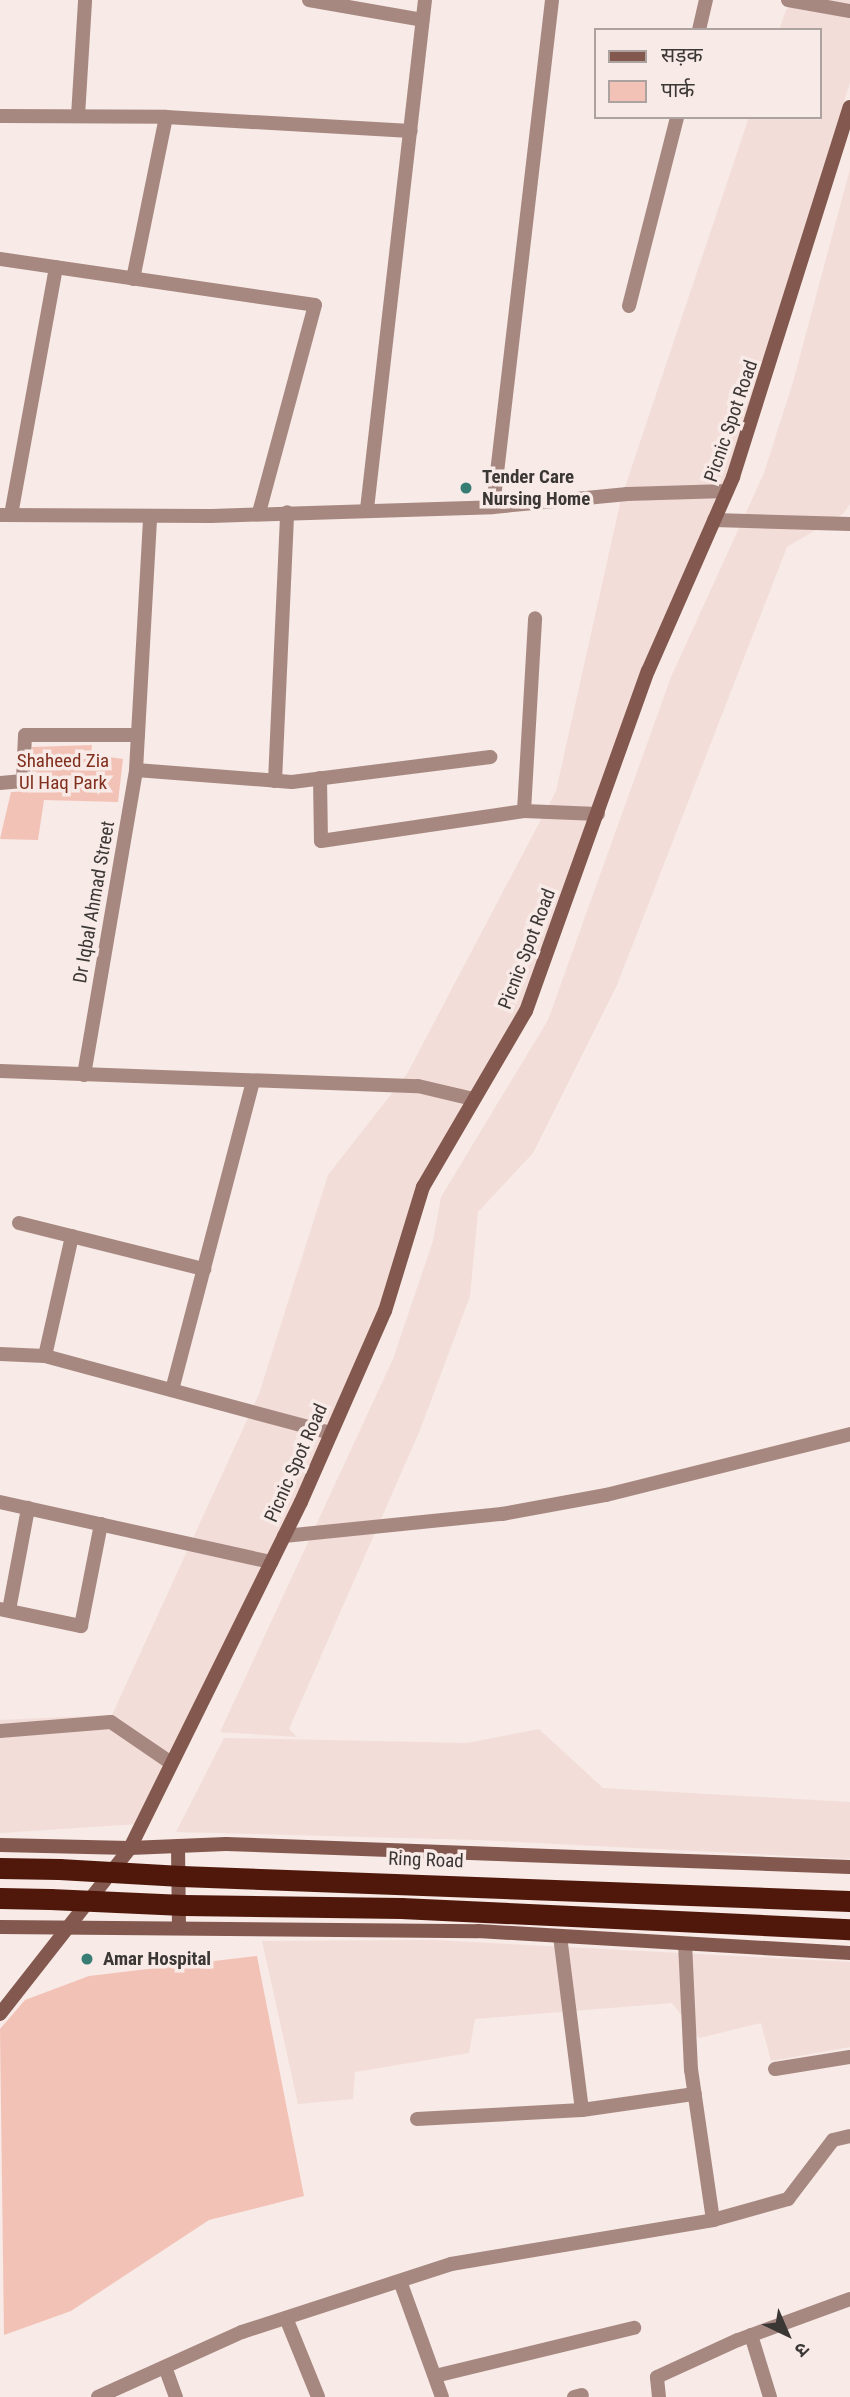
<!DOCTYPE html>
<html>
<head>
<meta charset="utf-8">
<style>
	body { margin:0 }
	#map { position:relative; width:850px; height:2397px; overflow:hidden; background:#f7eae7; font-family:"Roboto Condensed","Noto Sans Devanagari",sans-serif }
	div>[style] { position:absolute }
	.built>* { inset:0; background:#f2ddd8 }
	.green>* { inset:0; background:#f3c2b6 }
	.street>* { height:14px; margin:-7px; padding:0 7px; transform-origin:7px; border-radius:7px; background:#a78881 }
	.secondary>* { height:14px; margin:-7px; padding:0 7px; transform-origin:7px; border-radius:7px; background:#83584e }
	.highway>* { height:21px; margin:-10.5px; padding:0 10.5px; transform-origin:10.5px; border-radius:10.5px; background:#50180b }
	.highway-bridge>* { height:21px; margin:-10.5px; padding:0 10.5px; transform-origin:10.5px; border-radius:10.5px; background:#50180b }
	.dots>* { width:19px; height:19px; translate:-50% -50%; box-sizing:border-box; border:4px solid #f7eae7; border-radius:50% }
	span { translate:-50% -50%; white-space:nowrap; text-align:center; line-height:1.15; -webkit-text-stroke:7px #f7eae7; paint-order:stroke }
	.street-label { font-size:19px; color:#3b3735 }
	.poi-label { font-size:19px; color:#3b3735; font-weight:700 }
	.left { translate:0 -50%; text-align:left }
	.park-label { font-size:19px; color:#82301e }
	.legend { position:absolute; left:594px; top:28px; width:228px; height:91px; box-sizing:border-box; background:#f7eae7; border:2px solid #aca2a0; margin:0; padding:9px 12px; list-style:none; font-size:21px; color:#3b3735 }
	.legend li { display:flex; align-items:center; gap:14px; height:35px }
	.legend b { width:35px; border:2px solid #aca2a0 }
	.north { position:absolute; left:752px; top:2299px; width:70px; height:70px; -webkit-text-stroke:5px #f7eae7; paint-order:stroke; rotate:136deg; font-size:19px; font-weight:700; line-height:28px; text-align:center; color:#3b3735 }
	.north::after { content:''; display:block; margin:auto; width:24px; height:32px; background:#3b3735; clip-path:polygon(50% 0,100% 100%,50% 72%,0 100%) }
</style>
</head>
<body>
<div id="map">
	<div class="built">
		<i style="clip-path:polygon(797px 0,850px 0,850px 82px,739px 449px,519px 1010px,417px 1188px,380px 1311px,269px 1557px,138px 1824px,0 1833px,0 1720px,112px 1715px,259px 1394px,328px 1175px,407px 1074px,556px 791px,621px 499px,749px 117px,820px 117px,820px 30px,779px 30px,786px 10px)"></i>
		<i style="clip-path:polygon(850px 169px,850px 504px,843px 514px,787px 547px,617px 985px,533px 1153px,478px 1212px,470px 1296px,420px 1430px,289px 1729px,297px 1737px,220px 1732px,393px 1359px,433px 1241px,441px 1197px,548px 1020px,671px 677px,764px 473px,793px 382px)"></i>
		<i style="clip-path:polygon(539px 1729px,603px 1788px,850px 1802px,850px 1859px,480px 1840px,176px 1832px,224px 1738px,467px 1743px)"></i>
		<i style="clip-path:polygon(434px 1940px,850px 1962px,850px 2047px,771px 2061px,761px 2023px,699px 2038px,672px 2003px,475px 2019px,469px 2053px,355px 2072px,353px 2099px,298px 2104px,262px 1941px)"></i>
	</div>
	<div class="green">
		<i style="clip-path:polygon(92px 745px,90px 768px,106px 769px,109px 757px,123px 759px,118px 802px,44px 800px,38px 840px,0 839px,11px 792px,32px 791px,32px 747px)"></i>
		<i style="clip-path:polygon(257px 1956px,304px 2196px,209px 2220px,71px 2311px,4px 2335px,0 2029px,25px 2000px,89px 1976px)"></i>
	</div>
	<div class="street">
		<i style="left:309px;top:0;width:115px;rotate:10deg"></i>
		<i style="left:788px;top:0;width:63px;rotate:10.1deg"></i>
		<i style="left:699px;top:30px;width:31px;rotate:-77deg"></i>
		<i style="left:0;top:116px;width:166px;rotate:0.3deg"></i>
		<i style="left:166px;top:117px;width:245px;rotate:3.3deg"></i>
		<i style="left:78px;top:116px;width:116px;rotate:-86.5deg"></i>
		<i style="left:0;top:259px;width:318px;rotate:8.3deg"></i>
		<i style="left:315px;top:305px;width:215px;rotate:105.1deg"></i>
		<i style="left:133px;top:279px;width:165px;rotate:-78.5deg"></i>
		<i style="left:629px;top:306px;width:195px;rotate:-75.7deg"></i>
		<i style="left:493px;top:507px;width:510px;rotate:-83.36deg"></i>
		<i style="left:367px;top:509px;width:512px;rotate:-83.5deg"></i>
		<i style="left:0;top:515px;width:211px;rotate:0.3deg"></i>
		<i style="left:211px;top:516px;width:282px;rotate:-1.8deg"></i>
		<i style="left:493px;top:507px;width:135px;rotate:-5.5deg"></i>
		<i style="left:627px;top:494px;width:100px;rotate:-1.7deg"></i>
		<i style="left:11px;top:515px;width:252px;rotate:-79.7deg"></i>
		<i style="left:714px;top:520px;width:136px;rotate:1.7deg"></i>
		<i style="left:136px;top:770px;width:156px;rotate:4.4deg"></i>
		<i style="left:292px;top:782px;width:200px;rotate:-7.2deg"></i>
		<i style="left:320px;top:778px;width:63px;rotate:89.1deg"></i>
		<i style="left:321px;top:841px;width:205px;rotate:-8.4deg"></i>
		<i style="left:524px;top:811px;width:193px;rotate:-86.7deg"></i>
		<i style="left:275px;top:781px;width:269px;rotate:-87.4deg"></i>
		<i style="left:0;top:783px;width:23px;rotate:-5deg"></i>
		<i style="left:23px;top:781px;width:46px;rotate:-87.5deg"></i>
		<i style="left:25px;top:735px;width:113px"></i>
		<i style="left:524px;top:811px;width:74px;rotate:2.3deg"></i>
		<i style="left:0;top:1071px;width:418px;rotate:2.1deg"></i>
		<i style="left:418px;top:1086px;width:57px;rotate:13.3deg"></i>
		<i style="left:84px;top:1075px;width:309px;rotate:-80.3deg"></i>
		<i style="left:136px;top:770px;width:254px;rotate:-86.8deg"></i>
		<i style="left:19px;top:1223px;width:191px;rotate:14deg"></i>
		<i style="left:0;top:1354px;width:45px;rotate:2.5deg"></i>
		<i style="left:45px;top:1356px;width:296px;rotate:15.1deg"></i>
		<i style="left:45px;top:1356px;width:123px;rotate:-77.3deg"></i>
		<i style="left:172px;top:1390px;width:319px;rotate:-75.3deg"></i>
		<i style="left:0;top:1502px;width:278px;rotate:12.5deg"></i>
		<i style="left:284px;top:1536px;width:219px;rotate:-5.8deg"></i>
		<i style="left:502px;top:1514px;width:106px;rotate:-10.4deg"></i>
		<i style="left:606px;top:1495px;width:252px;rotate:-14deg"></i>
		<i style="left:0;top:1609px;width:83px;rotate:11.9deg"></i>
		<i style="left:81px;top:1626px;width:104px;rotate:-78.9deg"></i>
		<i style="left:9px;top:1610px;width:104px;rotate:-79.4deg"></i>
		<i style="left:0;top:1731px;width:111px;rotate:-4.6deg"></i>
		<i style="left:111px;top:1722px;width:73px;rotate:34.3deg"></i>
		<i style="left:560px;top:1936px;width:175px;rotate:82.8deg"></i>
		<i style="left:775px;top:2069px;width:76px;rotate:-9.1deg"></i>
		<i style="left:417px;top:2119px;width:165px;rotate:-3.1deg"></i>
		<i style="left:582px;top:2110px;width:114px;rotate:-8.1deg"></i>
		<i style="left:713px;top:2220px;width:78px;rotate:-15.6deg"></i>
		<i style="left:788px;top:2199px;width:74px;rotate:-52.7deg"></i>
		<i style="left:833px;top:2140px;width:17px;rotate:-13deg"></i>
		<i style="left:400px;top:2281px;width:123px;rotate:70.1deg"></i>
		<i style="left:286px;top:2318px;width:85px;rotate:67.9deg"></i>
		<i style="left:751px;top:2335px;width:65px;rotate:73deg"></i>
		<i style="left:165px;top:2367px;width:32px;rotate:70deg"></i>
		<i style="left:435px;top:2376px;width:205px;rotate:-13.6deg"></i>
		<i style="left:98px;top:2397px;width:158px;rotate:-24.3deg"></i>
		<i style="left:242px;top:2332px;width:220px;rotate:-18deg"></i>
		<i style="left:451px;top:2264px;width:266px;rotate:-9.5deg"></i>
		<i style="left:713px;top:2220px;width:152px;rotate:-98.3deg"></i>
		<i style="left:691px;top:2070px;width:126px;rotate:-92.7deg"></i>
		<i style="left:574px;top:2397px;width:8px;rotate:-14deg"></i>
		<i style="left:659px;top:2397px;width:20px;rotate:-96deg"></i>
		<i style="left:657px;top:2377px;width:89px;rotate:-24.6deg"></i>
		<i style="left:738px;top:2340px;width:119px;rotate:-20.1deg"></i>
	</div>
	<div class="secondary">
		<i style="left:0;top:1845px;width:130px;rotate:1.3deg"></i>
		<i style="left:130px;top:1848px;width:96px;rotate:-2.4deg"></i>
		<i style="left:226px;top:1844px;width:624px;rotate:2.11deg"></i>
		<i style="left:178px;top:1846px;width:82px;rotate:89.3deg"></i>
		<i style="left:0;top:1927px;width:478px;rotate:0.5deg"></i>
		<i style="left:478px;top:1931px;width:373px;rotate:3.4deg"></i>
		<i style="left:0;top:2014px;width:211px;rotate:-51.9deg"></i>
		<i style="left:130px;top:1848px;width:386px;rotate:-63.7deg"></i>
		<i style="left:301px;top:1502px;width:209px;rotate:-66.3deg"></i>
		<i style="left:385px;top:1311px;width:130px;rotate:-73deg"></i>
		<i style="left:423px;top:1187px;width:204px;rotate:-59.7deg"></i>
		<i style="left:526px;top:1011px;width:361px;rotate:-70.3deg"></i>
		<i style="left:648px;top:671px;width:212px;rotate:-66.3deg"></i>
		<i style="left:733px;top:477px;width:388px;rotate:-72.5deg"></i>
	</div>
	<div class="highway">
		<i style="left:0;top:1868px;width:59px;rotate:1deg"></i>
		<i style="left:181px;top:1876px;width:669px;rotate:2.14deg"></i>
		<i style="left:0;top:1898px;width:50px;rotate:1.1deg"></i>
		<i style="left:183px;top:1905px;width:218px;rotate:0.8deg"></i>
		<i style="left:401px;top:1908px;width:449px;rotate:2.7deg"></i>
	</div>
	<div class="highway-bridge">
		<i style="left:59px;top:1869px;width:122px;rotate:3.3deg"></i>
		<i style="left:50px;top:1899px;width:133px;rotate:2.6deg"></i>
	</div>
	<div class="dots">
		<i style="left:466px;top:488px;background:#377d74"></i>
		<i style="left:87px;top:1959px;background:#377d74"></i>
	</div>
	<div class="street-label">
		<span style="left:731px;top:421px;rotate:-71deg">Picnic Spot Road</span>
		<span style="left:94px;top:902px;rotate:-80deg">Dr Iqbal Ahmad Street</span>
		<span style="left:527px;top:949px;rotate:-69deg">Picnic Spot Road</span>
		<span style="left:296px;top:1463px;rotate:-66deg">Picnic Spot Road</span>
		<span style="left:426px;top:1860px;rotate:2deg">Ring Road</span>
	</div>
	<div class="poi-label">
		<span class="left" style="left:482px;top:488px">Tender Care<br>Nursing Home</span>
		<span class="left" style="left:103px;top:1959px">Amar Hospital</span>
	</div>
	<div class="park-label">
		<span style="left:63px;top:772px">Shaheed Zia<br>Ul Haq Park</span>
	</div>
	<ul class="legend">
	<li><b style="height:9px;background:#83584e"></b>सड़क</li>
	<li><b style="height:19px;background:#f3c2b6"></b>पार्क</li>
	</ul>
	<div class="north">उ</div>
</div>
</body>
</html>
